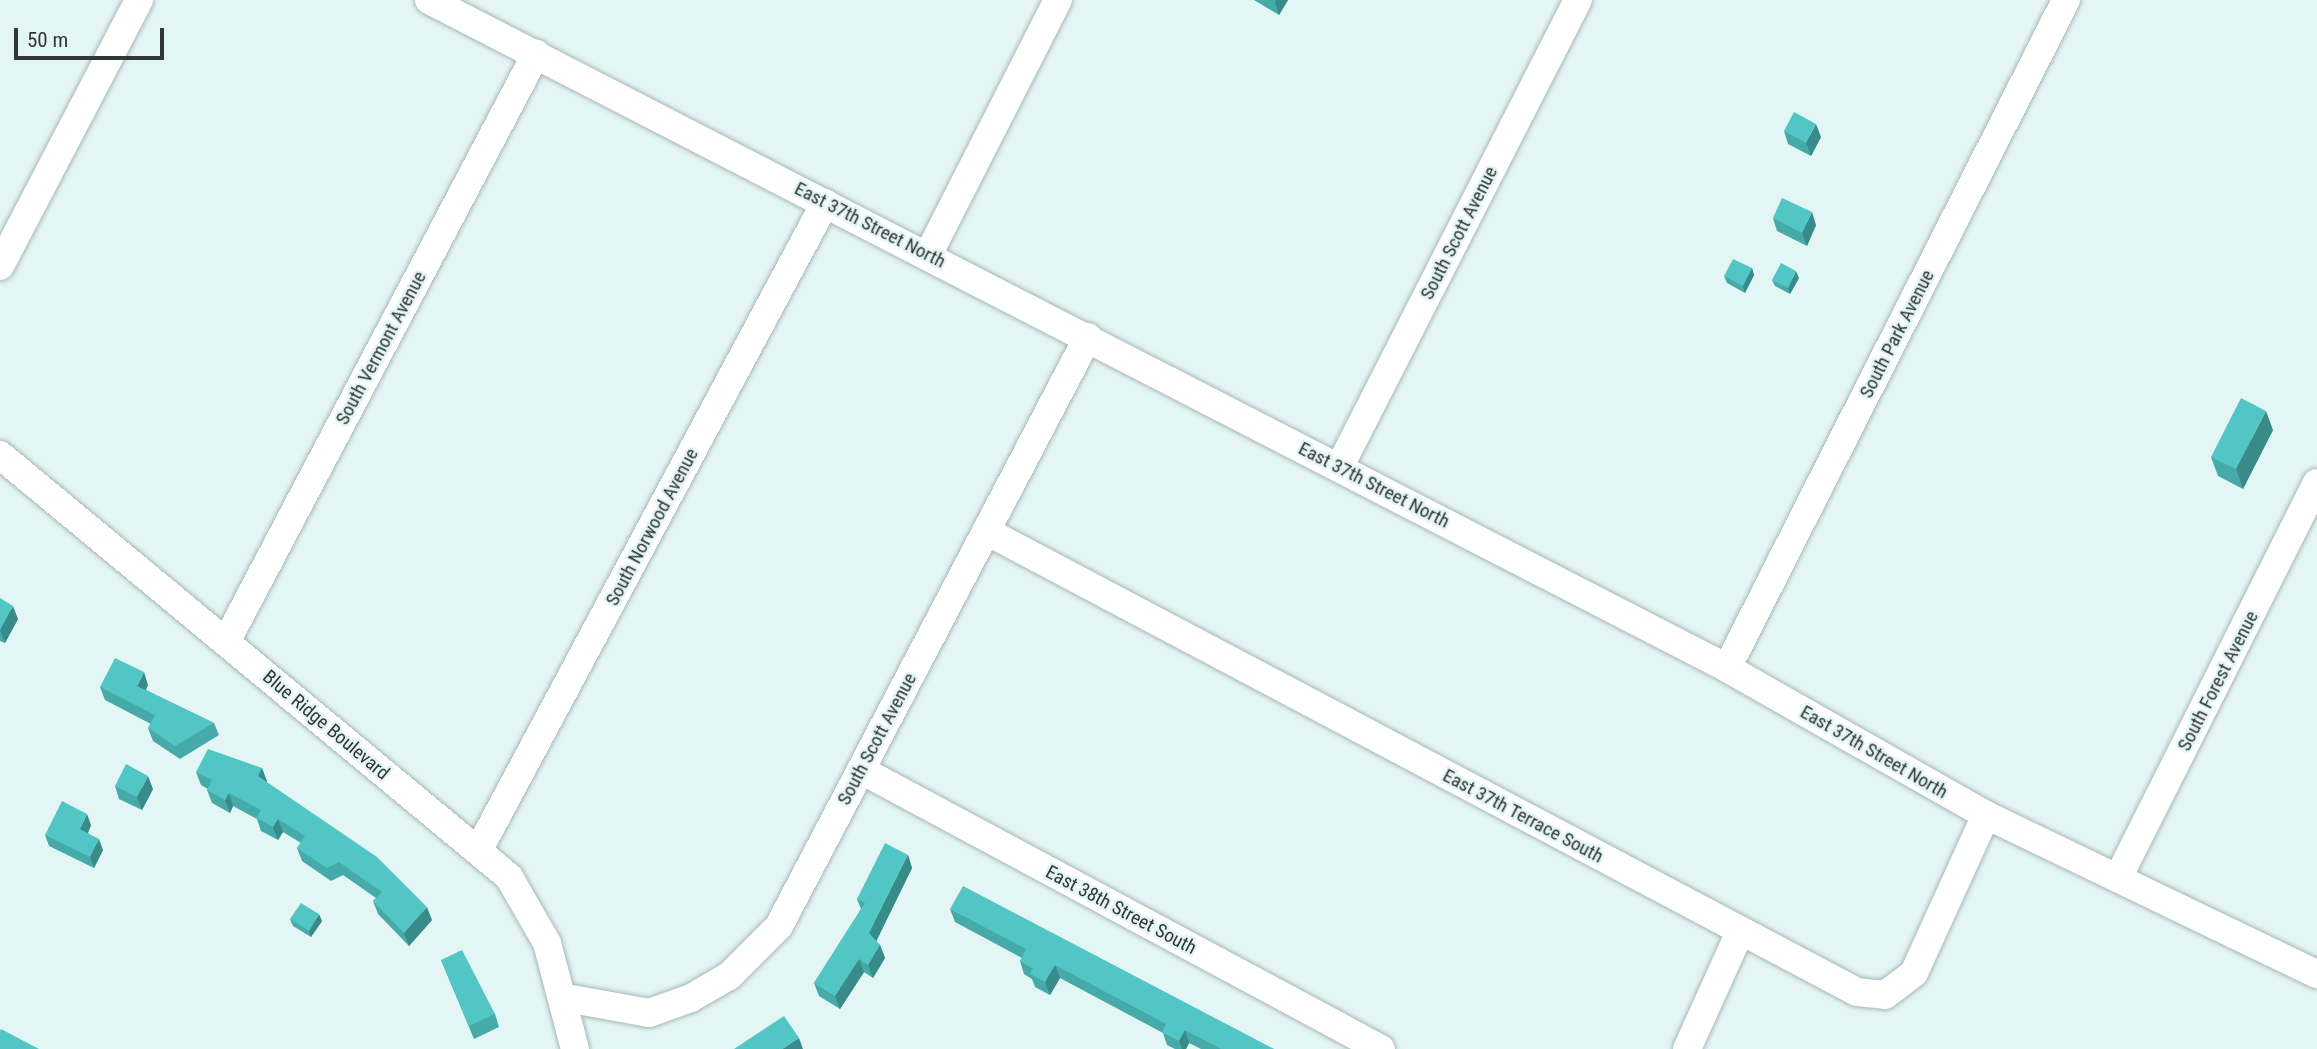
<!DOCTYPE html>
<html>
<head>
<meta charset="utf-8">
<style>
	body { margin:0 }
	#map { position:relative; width:2317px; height:1049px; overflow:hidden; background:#e3f5f4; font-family:"Roboto Condensed",sans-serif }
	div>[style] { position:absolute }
	.roads { filter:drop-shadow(0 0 2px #a6b7b6) drop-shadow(0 0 2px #a6b7b6) }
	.minor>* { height:28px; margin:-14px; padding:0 14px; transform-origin:14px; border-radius:14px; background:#fff }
	.wall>* { inset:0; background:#46aaa9 }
	.shaded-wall>* { inset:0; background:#398b89 }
	.building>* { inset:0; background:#51c6c4 }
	span { translate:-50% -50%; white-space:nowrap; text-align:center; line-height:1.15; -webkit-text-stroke:5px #e3f5f4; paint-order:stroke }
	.street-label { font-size:19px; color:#303736 }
	.scale { position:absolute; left:14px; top:28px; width:150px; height:32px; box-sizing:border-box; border:4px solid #303736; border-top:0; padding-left:9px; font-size:21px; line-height:24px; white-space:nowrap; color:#303736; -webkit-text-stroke:5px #e3f5f4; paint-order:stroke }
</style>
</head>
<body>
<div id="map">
	<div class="roads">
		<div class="minor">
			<i style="left:429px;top:0;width:1460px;rotate:27.23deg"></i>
			<i style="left:1727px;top:668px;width:298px;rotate:29.6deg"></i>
			<i style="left:1986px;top:815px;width:367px;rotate:25.7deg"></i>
			<i style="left:928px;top:255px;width:286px;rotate:-63deg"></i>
			<i style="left:0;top:266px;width:300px;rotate:-62.4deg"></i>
			<i style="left:0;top:455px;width:661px;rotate:39.66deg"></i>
			<i style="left:509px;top:877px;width:76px;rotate:60.1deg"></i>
			<i style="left:547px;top:943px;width:110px;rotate:75.2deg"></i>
			<i style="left:1340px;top:466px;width:523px;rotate:-62.95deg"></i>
			<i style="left:986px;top:531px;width:985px;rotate:27.89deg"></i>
			<i style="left:1857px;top:992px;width:28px;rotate:6deg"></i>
			<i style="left:1885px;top:995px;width:36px;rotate:-37deg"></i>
			<i style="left:1914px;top:973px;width:174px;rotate:-65.5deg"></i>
			<i style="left:226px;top:642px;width:665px;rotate:-62.2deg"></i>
			<i style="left:1727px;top:668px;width:749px;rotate:-63.09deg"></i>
			<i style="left:861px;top:770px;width:590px;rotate:28.22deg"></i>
			<i style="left:478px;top:851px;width:735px;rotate:-61.83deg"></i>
			<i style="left:2118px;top:878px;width:442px;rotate:-63.3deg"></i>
			<i style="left:566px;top:998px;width:84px;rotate:10.2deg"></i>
			<i style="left:649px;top:1013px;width:45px;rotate:-19.7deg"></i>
			<i style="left:691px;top:998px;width:44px;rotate:-30.1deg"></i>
			<i style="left:729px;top:976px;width:71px;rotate:-45deg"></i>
			<i style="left:779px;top:926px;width:665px;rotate:-62.32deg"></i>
			<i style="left:1687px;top:1049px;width:126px;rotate:-65.7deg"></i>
		</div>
	</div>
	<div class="wall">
		<i style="clip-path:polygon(1254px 0,1288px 0,1279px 15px)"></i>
		<i style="clip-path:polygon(1784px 131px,1821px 137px,1811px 156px,1788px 144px)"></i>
		<i style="clip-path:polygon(1773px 218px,1816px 225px,1807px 246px,1777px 231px)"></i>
		<i style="clip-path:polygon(1752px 268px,1754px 275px,1745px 293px,1727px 283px,1724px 276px)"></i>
		<i style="clip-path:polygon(1799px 278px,1790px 294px,1775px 286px,1772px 280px)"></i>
		<i style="clip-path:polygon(2273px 430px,2243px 489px,2218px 476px,2211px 457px)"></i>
		<i style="clip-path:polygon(0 598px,18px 619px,5px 643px,0 641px)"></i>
		<i style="clip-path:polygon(148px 685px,146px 690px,214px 723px,219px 735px,180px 759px,153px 741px,148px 728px,151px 724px,105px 700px,100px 687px)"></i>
		<i style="clip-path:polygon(262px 768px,266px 782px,432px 920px,409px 946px,378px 914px,373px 901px,376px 898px,343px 875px,331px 881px,302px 861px,297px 848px,301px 843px,283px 832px,278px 840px,261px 831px,257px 819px,233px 806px,230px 813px,212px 803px,207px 790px,208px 789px,201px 785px,196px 772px)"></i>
		<i style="clip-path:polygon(115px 786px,153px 789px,142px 810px,119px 799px)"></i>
		<i style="clip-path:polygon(91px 825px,88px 833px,103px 850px,94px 868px,49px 846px,45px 835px)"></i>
		<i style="clip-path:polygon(908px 855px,912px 868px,876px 941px,880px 945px,885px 958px,873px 978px,864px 972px,840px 1009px,819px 996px,814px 983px,861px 909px,857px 899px)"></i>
		<i style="clip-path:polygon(950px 909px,1274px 1049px,1201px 1049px,1189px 1043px,1186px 1049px,1175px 1049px,1167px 1045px,1163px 1033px,1060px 978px,1050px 995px,1035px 987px,1032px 979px,1024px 974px,1020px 961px,1022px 958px,955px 922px)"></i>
		<i style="clip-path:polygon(290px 919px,322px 921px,311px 937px,293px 926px)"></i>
		<i style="clip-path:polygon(441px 960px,495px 1014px,499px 1027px,474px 1039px)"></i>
	</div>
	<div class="shaded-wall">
		<i style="clip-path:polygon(1276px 0,1288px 0,1279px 15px,1275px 2px)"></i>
		<i style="clip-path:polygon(1816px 124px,1821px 137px,1811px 156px,1806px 143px)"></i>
		<i style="clip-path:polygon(1812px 212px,1816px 225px,1807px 246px,1802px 233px)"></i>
		<i style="clip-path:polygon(1752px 268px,1754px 275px,1745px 293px,1743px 286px)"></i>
		<i style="clip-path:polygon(1796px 271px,1799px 278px,1790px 294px,1788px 288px)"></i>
		<i style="clip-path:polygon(2266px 411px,2273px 430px,2243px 489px,2236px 469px)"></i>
		<i style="clip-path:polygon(13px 606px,18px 619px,5px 643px,0 630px)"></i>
		<i style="clip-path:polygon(144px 672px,148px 685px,142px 698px,137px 686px)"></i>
		<i style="clip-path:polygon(262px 768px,267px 781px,263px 789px,258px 776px)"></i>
		<i style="clip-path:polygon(148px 776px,153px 789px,142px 810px,137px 797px)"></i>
		<i style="clip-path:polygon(229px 793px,233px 806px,230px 813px,225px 800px)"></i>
		<i style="clip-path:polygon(87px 814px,91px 825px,84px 841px,80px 829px)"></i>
		<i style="clip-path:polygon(278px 819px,283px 832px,278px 840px,273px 827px)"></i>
		<i style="clip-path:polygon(99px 839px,103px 850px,94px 868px,90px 857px)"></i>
		<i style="clip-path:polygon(908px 855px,912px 868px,874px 946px,869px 933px)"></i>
		<i style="clip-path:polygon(427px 907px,432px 920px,409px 946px,404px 933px)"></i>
		<i style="clip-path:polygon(319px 914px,322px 921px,311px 937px,309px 931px)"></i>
		<i style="clip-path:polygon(880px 945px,885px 958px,873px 978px,868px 965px)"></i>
		<i style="clip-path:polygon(859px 959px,864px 972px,840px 1009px,835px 996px)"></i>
		<i style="clip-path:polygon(1055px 965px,1060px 978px,1050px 995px,1045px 982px)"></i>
		<i style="clip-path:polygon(1185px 1030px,1189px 1043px,1186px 1049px,1182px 1049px,1179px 1041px)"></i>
		<i style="clip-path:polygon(799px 1038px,803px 1049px,782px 1049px)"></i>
	</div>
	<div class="building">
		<i style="clip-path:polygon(1794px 112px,1816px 124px,1806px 143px,1784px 131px)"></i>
		<i style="clip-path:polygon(1782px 198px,1812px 212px,1802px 233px,1773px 218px)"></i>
		<i style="clip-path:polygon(1733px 259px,1752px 268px,1743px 286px,1724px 276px)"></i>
		<i style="clip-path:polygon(1781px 263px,1796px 271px,1788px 288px,1772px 280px)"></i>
		<i style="clip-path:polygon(2241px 398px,2266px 411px,2236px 469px,2211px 457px)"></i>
		<i style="clip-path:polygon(0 598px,13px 606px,0 630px)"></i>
		<i style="clip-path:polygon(115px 658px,144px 672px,137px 686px,214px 723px,175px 746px,148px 728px,155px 715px,100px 687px)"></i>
		<i style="clip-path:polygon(208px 749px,262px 768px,258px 776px,377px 857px,427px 907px,404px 933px,373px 901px,382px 892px,339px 862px,327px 868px,297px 848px,305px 836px,278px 819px,273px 827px,257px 818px,261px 810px,229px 793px,225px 800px,207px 790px,212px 780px,196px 772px)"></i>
		<i style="clip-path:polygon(126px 764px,148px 776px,137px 797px,115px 786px)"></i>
		<i style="clip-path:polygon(62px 801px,87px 814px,80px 829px,99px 839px,90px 857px,45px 835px)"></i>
		<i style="clip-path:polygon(885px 843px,908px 855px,869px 933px,880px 945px,868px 965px,859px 959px,835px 996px,814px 983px,865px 903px,857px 899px)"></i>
		<i style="clip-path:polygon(963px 886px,1274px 1049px,1221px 1049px,1185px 1030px,1179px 1041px,1162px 1032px,1166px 1024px,1055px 965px,1045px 982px,1030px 974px,1033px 969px,1020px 961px,1026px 949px,950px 909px)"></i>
		<i style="clip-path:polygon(301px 903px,319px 914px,309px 931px,290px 919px)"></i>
		<i style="clip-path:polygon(462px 950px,495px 1014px,469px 1026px,441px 960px)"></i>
		<i style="clip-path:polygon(784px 1016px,799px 1038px,782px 1049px,734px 1049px)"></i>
		<i style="clip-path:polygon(1px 1029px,39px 1049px,0 1049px,0 1031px)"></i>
	</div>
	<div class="street-label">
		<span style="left:870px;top:225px;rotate:27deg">East 37th Street North</span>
		<span style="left:1459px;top:233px;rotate:-63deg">South Scott Avenue</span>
		<span style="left:1897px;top:334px;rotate:-63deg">South Park Avenue</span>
		<span style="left:381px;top:348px;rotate:-62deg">South Vermont Avenue</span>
		<span style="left:1374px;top:485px;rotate:27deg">East 37th Street North</span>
		<span style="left:652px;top:527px;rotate:-62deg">South Norwood Avenue</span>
		<span style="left:2218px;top:681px;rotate:-63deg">South Forest Avenue</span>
		<span style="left:326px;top:725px;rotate:40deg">Blue Ridge Boulevard</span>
		<span style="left:877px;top:739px;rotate:-62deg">South Scott Avenue</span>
		<span style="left:1874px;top:752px;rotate:30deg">East 37th Street North</span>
		<span style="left:1523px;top:816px;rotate:28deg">East 37th Terrace South</span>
		<span style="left:1121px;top:910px;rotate:28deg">East 38th Street South</span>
	</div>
	<div class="scale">50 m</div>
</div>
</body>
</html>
